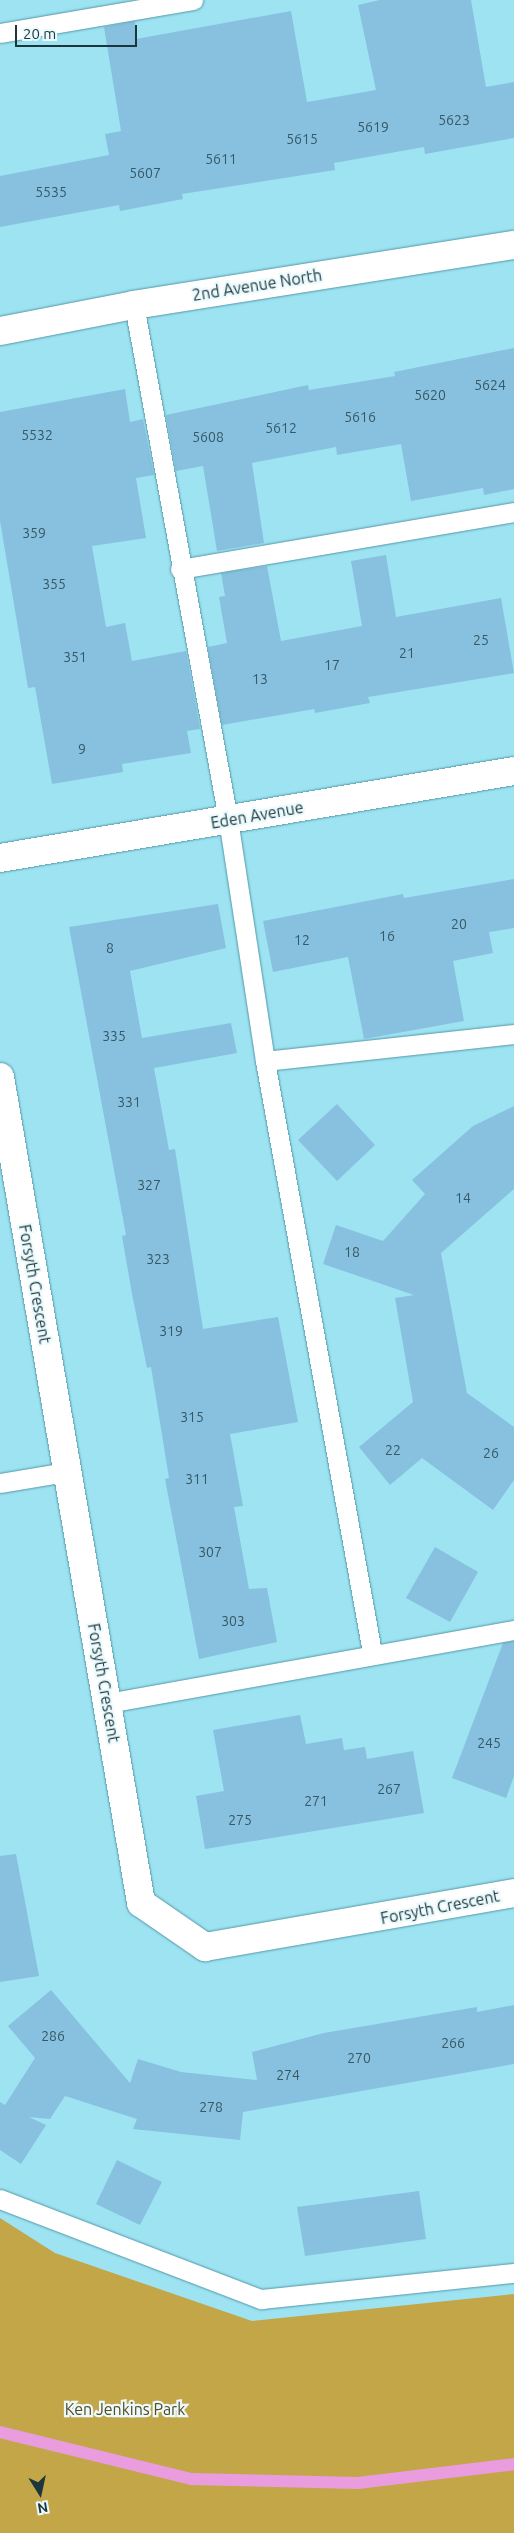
<!DOCTYPE html>
<html>
<head>
<meta charset="utf-8">
<style>
	body { margin:0 }
	#map { position:relative; width:514px; height:2533px; overflow:hidden; background:#9de3f2; font-family:Ubuntu,sans-serif }
	div>[style] { position:absolute }
	.green>* { inset:0; background:#c2a648 }
	.stream>* { height:12px; margin:-6px; padding:0 6px; transform-origin:6px; border-radius:6px; background:#ea9dde }
	.building>* { inset:0; background:#88c0df }
	.roads { filter:drop-shadow(0 0 1px #5498a7) drop-shadow(0 0 1px #5498a7) }
	.service>* { height:19px; margin:-9.5px; padding:0 9.5px; transform-origin:9.5px; border-radius:9.5px; background:#fff }
	.minor>* { height:28px; margin:-14px; padding:0 14px; transform-origin:14px; border-radius:14px; background:#fff }
	span { translate:-50% -50%; white-space:nowrap; text-align:center; line-height:1.15; -webkit-text-stroke:4.5px #ecfafd; paint-order:stroke }
	.number-label { font-size:14px; color:#365966 }
	.number-label span { -webkit-text-stroke-width:0 }
	.street-label { font-size:16px; color:#1b373d }
	.park-label { font-size:16px; color:#574a21 }
	.north { position:absolute; left:15px; top:2468px; width:50px; height:50px; -webkit-text-stroke:4px #ecfafd; paint-order:stroke; rotate:170deg; font-size:14px; font-weight:700; line-height:20px; text-align:center; color:#1b373d }
	.north::after { content:''; display:block; margin:auto; width:18px; height:22px; background:#1b373d; clip-path:polygon(50% 0,100% 100%,50% 72%,0 100%) }
	.scale { position:absolute; left:15px; top:25px; width:122px; height:22px; box-sizing:border-box; border:2px solid #1b373d; border-top:0; padding-left:6px; font-size:15px; line-height:18px; white-space:nowrap; color:#1b373d; -webkit-text-stroke:4px #ecfafd; paint-order:stroke }
</style>
</head>
<body>
<div id="map">
	<div class="green">
		<i style="clip-path:polygon(0 2218px,55px 2253px,252px 2321px,514px 2294px,514px 2533px,0 2533px)"></i>
	</div>
	<div class="stream">
		<i style="left:0;top:2432px;width:198px;rotate:13.8deg"></i>
		<i style="left:192px;top:2479px;width:166px;rotate:1.4deg"></i>
		<i style="left:358px;top:2483px;width:157px;rotate:-6.9deg"></i>
	</div>
	<div class="building">
		<i style="clip-path:polygon(380px 0,471px 0,486px 87px,514px 82px,514px 138px,425px 154px,424px 147px,334px 163px,335px 170px,182px 194px,183px 199px,120px 211px,119px 205px,0 227px,0 176px,109px 155px,105px 134px,121px 131px,104px 27px,135px 21px,136px 39px,291px 11px,307px 102px,376px 90px,358px 5px)"></i>
		<i style="clip-path:polygon(514px 348px,514px 489px,484px 495px,483px 488px,411px 501px,401px 444px,337px 455px,336px 447px,252px 463px,264px 543px,217px 551px,203px 466px,176px 471px,166px 415px,308px 385px,309px 390px,395px 376px,394px 372px)"></i>
		<i style="clip-path:polygon(125px 389px,130px 422px,143px 419px,154px 475px,136px 478px,146px 538px,92px 546px,106px 627px,125px 623px,132px 661px,186px 651px,200px 729px,187px 731px,191px 753px,122px 764px,123px 772px,52px 784px,35px 687px,28px 688px,0 521px,0 412px)"></i>
		<i style="clip-path:polygon(386px 555px,396px 617px,501px 598px,514px 673px,368px 697px,370px 703px,315px 713px,314px 709px,222px 725px,208px 647px,227px 643px,219px 597px,225px 596px,221px 573px,267px 566px,281px 641px,362px 626px,351px 561px)"></i>
		<i style="clip-path:polygon(514px 879px,514px 928px,489px 932px,493px 953px,453px 961px,464px 1021px,364px 1039px,348px 957px,273px 972px,263px 921px,403px 894px,404px 898px)"></i>
		<i style="clip-path:polygon(218px 904px,226px 948px,130px 971px,142px 1038px,231px 1023px,237px 1053px,154px 1068px,169px 1150px,175px 1149px,203px 1329px,278px 1317px,298px 1422px,230px 1434px,243px 1506px,234px 1507px,249px 1589px,267px 1588px,277px 1642px,199px 1659px,165px 1479px,169px 1478px,151px 1367px,147px 1368px,132px 1294px,122px 1236px,126px 1235px,69px 927px)"></i>
		<i style="clip-path:polygon(337px 1104px,375px 1145px,337px 1181px,298px 1140px)"></i>
		<i style="clip-path:polygon(514px 1106px,514px 1189px,441px 1253px,467px 1393px,514px 1427px,514px 1480px,493px 1510px,422px 1458px,390px 1485px,359px 1447px,413px 1402px,395px 1298px,414px 1295px,323px 1264px,336px 1225px,383px 1241px,425px 1194px,412px 1180px,473px 1126px)"></i>
		<i style="clip-path:polygon(435px 1547px,478px 1572px,450px 1622px,406px 1598px)"></i>
		<i style="clip-path:polygon(514px 1641px,514px 1776px,506px 1798px,452px 1778px,503px 1643px)"></i>
		<i style="clip-path:polygon(300px 1715px,306px 1744px,342px 1738px,344px 1750px,365px 1747px,367px 1759px,413px 1751px,424px 1813px,205px 1849px,196px 1796px,224px 1791px,213px 1730px)"></i>
		<i style="clip-path:polygon(16px 1854px,39px 1976px,0 1982px,0 1856px)"></i>
		<i style="clip-path:polygon(51px 1990px,130px 2083px,138px 2059px,181px 2072px,257px 2080px,252px 2052px,324px 2033px,477px 2007px,477px 2012px,514px 2005px,514px 2064px,243px 2112px,240px 2140px,133px 2129px,137px 2119px,65px 2096px,50px 2119px,29px 2117px,46px 2125px,21px 2164px,0 2150px,0 2102px,5px 2105px,35px 2058px,8px 2026px)"></i>
		<i style="clip-path:polygon(117px 2160px,162px 2182px,140px 2225px,96px 2204px)"></i>
		<i style="clip-path:polygon(419px 2191px,426px 2239px,305px 2256px,297px 2207px)"></i>
	</div>
	<div class="roads">
		<div class="service">
			<i style="left:0;top:33px;width:196px;rotate:-9.7deg"></i>
			<i style="left:134px;top:305px;width:523px;rotate:79.64deg"></i>
			<i style="left:228px;top:819px;width:245px;rotate:81.3deg"></i>
			<i style="left:265px;top:1061px;width:601px;rotate:79.74deg"></i>
			<i style="left:180px;top:569px;width:339px;rotate:-9.7deg"></i>
			<i style="left:265px;top:1061px;width:250px;rotate:-6.2deg"></i>
			<i style="left:0;top:1483px;width:67px;rotate:-9.5deg"></i>
			<i style="left:108px;top:1703px;width:413px;rotate:-10.2deg"></i>
			<i style="left:0;top:2199px;width:280px;rotate:21deg"></i>
			<i style="left:261px;top:2299px;width:254px;rotate:-5.9deg"></i>
		</div>
		<div class="minor">
			<i style="left:0;top:331px;width:136px;rotate:-11deg"></i>
			<i style="left:134px;top:305px;width:385px;rotate:-9deg"></i>
			<i style="left:0;top:858px;width:521px;rotate:-9.61deg"></i>
			<i style="left:0;top:1077px;width:838px;rotate:80.31deg"></i>
			<i style="left:141px;top:1903px;width:78px;rotate:34.5deg"></i>
			<i style="left:205px;top:1947px;width:314px;rotate:-9.9deg"></i>
		</div>
	</div>
	<div class="number-label">
		<span style="left:454px;top:120px">5623</span>
		<span style="left:373px;top:127px">5619</span>
		<span style="left:302px;top:139px">5615</span>
		<span style="left:221px;top:159px">5611</span>
		<span style="left:145px;top:173px">5607</span>
		<span style="left:51px;top:192px">5535</span>
		<span style="left:490px;top:385px">5624</span>
		<span style="left:430px;top:395px">5620</span>
		<span style="left:360px;top:417px">5616</span>
		<span style="left:281px;top:428px">5612</span>
		<span style="left:37px;top:435px">5532</span>
		<span style="left:208px;top:437px">5608</span>
		<span style="left:34px;top:533px">359</span>
		<span style="left:54px;top:584px">355</span>
		<span style="left:481px;top:640px">25</span>
		<span style="left:407px;top:653px">21</span>
		<span style="left:75px;top:657px">351</span>
		<span style="left:332px;top:665px">17</span>
		<span style="left:260px;top:679px">13</span>
		<span style="left:82px;top:749px">9</span>
		<span style="left:459px;top:924px">20</span>
		<span style="left:387px;top:936px">16</span>
		<span style="left:302px;top:940px">12</span>
		<span style="left:110px;top:948px">8</span>
		<span style="left:114px;top:1036px">335</span>
		<span style="left:129px;top:1102px">331</span>
		<span style="left:149px;top:1185px">327</span>
		<span style="left:463px;top:1198px">14</span>
		<span style="left:352px;top:1252px">18</span>
		<span style="left:158px;top:1259px">323</span>
		<span style="left:171px;top:1331px">319</span>
		<span style="left:192px;top:1417px">315</span>
		<span style="left:393px;top:1450px">22</span>
		<span style="left:491px;top:1453px">26</span>
		<span style="left:197px;top:1479px">311</span>
		<span style="left:210px;top:1552px">307</span>
		<span style="left:233px;top:1621px">303</span>
		<span style="left:489px;top:1743px">245</span>
		<span style="left:389px;top:1789px">267</span>
		<span style="left:316px;top:1801px">271</span>
		<span style="left:240px;top:1820px">275</span>
		<span style="left:53px;top:2036px">286</span>
		<span style="left:453px;top:2043px">266</span>
		<span style="left:359px;top:2058px">270</span>
		<span style="left:288px;top:2075px">274</span>
		<span style="left:211px;top:2107px">278</span>
	</div>
	<div class="street-label">
		<span style="left:257px;top:285px;rotate:-9deg">2nd Avenue North</span>
		<span style="left:257px;top:815px;rotate:-10deg">Eden Avenue</span>
		<span style="left:35px;top:1284px;rotate:80deg">Forsyth Crescent</span>
		<span style="left:104px;top:1683px;rotate:80deg">Forsyth Crescent</span>
		<span style="left:440px;top:1907px;rotate:-11deg">Forsyth Crescent</span>
	</div>
	<div class="park-label">
		<span style="left:125px;top:2409px">Ken Jenkins Park</span>
	</div>
	<div class="north">N</div>
	<div class="scale">20 m</div>
</div>
</body>
</html>
